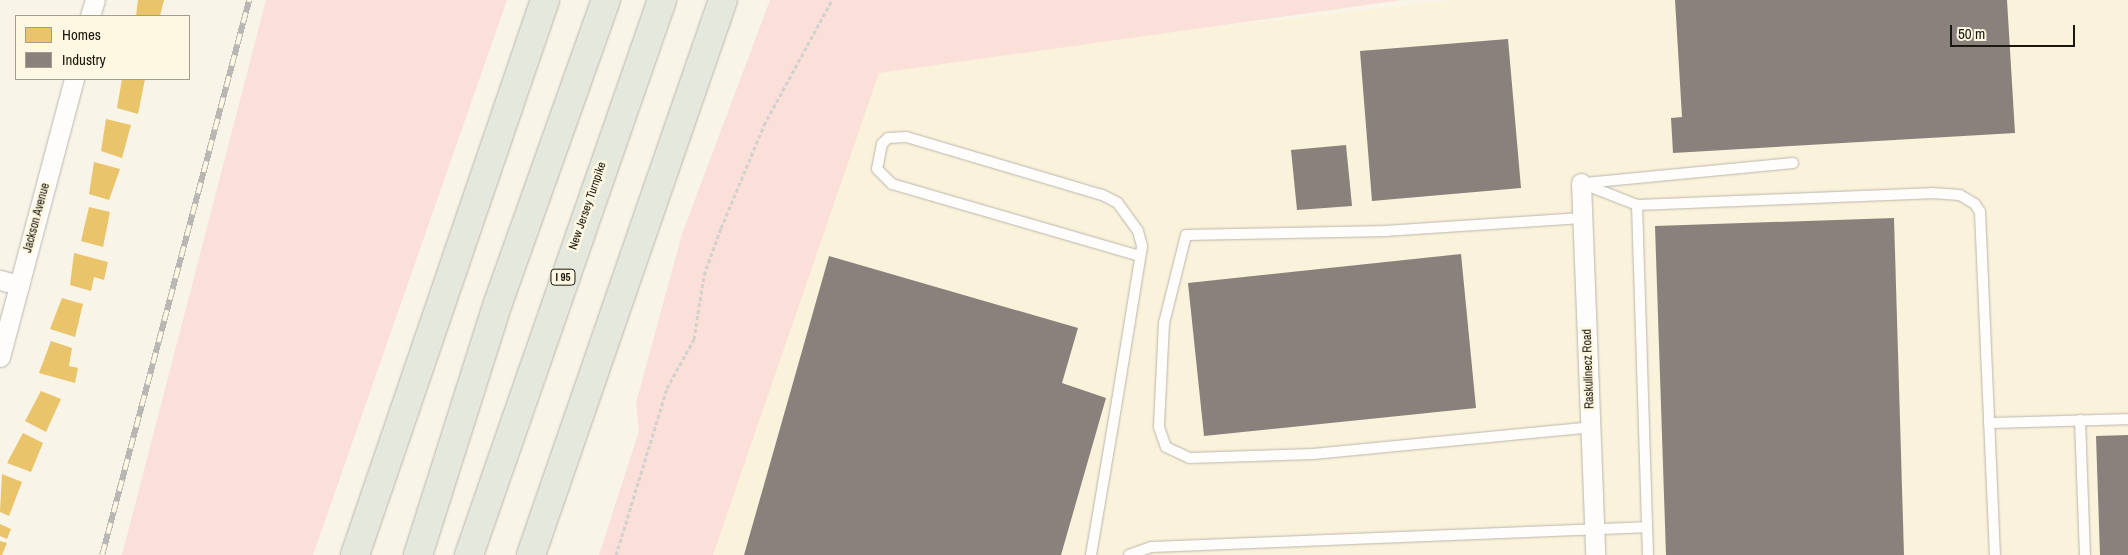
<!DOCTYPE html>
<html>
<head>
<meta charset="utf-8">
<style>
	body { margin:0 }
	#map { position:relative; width:2128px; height:555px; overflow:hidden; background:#f8f4e8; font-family:"Archivo Narrow",sans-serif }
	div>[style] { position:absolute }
	.built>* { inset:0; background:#faf2da }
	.green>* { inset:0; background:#fae0d9 }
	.homes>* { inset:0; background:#e9c46a }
	.industry>* { inset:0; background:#8a817c }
	.path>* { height:3px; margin-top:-1.5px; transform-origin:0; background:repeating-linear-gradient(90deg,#d2d1ce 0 4px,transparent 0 6.5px) }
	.roads { filter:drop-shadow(0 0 1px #bab6ad) drop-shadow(0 0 1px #bab6ad) }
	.lane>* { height:10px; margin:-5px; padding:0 5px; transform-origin:5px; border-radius:5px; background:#fefdfc }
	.street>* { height:19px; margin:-9.5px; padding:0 9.5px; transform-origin:9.5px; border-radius:9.5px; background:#fefdfc }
	.highway>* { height:28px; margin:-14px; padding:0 14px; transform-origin:14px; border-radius:14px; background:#e5e8dd }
	.rail>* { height:5.5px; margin-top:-2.75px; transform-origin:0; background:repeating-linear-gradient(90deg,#fef7e2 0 11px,#b8b7b4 0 22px); box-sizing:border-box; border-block:1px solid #b8b7b4 }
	span { translate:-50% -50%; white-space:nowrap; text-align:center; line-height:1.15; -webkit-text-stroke:5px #fef7e2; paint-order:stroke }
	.shield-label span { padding:1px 4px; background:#fef7e2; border:1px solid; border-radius:4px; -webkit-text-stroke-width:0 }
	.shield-label { font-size:11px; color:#1a170e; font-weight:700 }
	.street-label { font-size:12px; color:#1a170e }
	.legend { position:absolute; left:15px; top:15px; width:175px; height:65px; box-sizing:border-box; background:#fef7e2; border:1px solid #a39d8d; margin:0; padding:6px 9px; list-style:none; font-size:15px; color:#1a170e }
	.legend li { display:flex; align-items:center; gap:10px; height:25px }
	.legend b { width:25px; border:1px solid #a39d8d }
	.scale { position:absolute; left:1950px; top:25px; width:125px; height:22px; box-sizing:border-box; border:2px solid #1a170e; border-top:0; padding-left:6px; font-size:15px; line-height:18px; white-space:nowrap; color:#1a170e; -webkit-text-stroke:4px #fef7e2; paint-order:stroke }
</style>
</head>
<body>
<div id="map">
	<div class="built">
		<i style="clip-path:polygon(1455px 0,2128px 0,2128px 555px,713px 555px,879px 73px,1177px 31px)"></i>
	</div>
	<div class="green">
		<i style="clip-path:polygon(266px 0,507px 0,313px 555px,122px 555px)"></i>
		<i style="clip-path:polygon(770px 0,1402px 0,879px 73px,713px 555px,599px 555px,639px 431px,636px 403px,682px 234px)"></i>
	</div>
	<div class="homes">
		<i style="clip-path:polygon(138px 0,164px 0,160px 16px,136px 16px)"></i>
		<i style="clip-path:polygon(122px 79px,145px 79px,138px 114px,117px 108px)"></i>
		<i style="clip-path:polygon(106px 119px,131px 125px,122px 158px,101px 151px)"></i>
		<i style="clip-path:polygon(94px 162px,120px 169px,109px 200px,89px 194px)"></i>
		<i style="clip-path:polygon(89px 207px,110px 212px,103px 247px,81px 241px)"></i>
		<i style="clip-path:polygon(74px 253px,108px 262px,104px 280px,94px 277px,91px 291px,70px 285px)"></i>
		<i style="clip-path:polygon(62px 298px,83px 304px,75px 337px,50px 329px)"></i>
		<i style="clip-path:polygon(51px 341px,72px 348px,69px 366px,78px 368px,75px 383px,39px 373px)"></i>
		<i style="clip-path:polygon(41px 391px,61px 399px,46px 432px,25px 421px)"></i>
		<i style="clip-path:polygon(23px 433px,43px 443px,31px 472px,7px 463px)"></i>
		<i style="clip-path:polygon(2px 474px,22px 482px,9px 516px,0 512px)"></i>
		<i style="clip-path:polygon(0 524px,11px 529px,7px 539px,0 536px)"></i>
		<i style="clip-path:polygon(0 541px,7px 543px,2px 555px,0 555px)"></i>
	</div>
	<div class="industry">
		<i style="clip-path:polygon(1675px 0,2007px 0,2015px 133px,1673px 153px,1671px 118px,1682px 117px)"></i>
		<i style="clip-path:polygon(1508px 39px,1521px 188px,1372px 201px,1360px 51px)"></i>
		<i style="clip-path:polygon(1346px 145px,1352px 206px,1297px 210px,1291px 150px)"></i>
		<i style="clip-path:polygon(1894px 218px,1904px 555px,1666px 555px,1655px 226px)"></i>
		<i style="clip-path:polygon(1461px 254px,1476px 408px,1204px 436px,1188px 283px)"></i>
		<i style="clip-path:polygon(829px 256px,1078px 328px,1062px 383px,1106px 398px,1061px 555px,744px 555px)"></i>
		<i style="clip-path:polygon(2128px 435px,2128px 555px,2100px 555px,2096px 436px)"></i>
	</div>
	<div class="path">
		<i style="left:616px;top:555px;width:175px;rotate:-73deg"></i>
		<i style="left:667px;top:388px;width:56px;rotate:-61.1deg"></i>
		<i style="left:694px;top:339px;width:65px;rotate:-81.1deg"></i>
		<i style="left:704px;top:275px;width:50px;rotate:-70.1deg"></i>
		<i style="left:721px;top:228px;width:112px;rotate:-67.3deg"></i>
		<i style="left:764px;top:125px;width:142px;rotate:-61.5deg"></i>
	</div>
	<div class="roads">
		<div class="lane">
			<i style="left:1581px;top:183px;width:60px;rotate:21.4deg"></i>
			<i style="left:1637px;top:205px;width:294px;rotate:-2.3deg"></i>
			<i style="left:1931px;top:193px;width:29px;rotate:4deg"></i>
			<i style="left:1960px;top:195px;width:17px;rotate:31deg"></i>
			<i style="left:1975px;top:204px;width:9px;rotate:58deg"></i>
			<i style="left:1980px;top:212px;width:343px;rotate:87.5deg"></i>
			<i style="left:1585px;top:183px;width:209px;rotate:-5.5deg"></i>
			<i style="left:1637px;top:205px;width:350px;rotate:88.2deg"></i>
			<i style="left:1582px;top:218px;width:194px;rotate:176.2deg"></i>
			<i style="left:1388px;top:231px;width:202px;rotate:178.9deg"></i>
			<i style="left:1186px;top:235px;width:91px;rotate:104deg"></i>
			<i style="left:1164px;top:323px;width:104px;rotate:92.8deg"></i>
			<i style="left:1159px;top:427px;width:21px;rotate:71deg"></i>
			<i style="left:1166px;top:447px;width:26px;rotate:25deg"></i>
			<i style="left:1190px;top:458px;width:123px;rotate:-1.9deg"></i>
			<i style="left:1313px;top:454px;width:279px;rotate:-5.5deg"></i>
			<i style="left:2080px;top:420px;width:135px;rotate:87.9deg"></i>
			<i style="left:1989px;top:423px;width:139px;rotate:-1.6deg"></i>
			<i style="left:1091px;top:555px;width:156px;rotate:-80.4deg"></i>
			<i style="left:1117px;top:401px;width:157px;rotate:-80.8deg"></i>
			<i style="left:1142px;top:246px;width:16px;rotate:-105deg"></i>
			<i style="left:1138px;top:231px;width:34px;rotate:-126deg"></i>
			<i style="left:1118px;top:203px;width:18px;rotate:-153deg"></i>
			<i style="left:1102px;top:195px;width:204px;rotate:-163.5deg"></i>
			<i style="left:906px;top:137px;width:18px;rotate:177deg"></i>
			<i style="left:888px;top:138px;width:8px;rotate:135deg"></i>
			<i style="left:882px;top:144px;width:25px;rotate:101deg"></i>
			<i style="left:877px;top:169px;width:21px;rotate:45deg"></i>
			<i style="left:892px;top:184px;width:258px;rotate:16.2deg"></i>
			<i style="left:1129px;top:555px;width:23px;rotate:-20deg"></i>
			<i style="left:1151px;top:547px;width:496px;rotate:-2.3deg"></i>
		</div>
		<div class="street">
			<i style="left:90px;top:16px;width:17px;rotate:-73deg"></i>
			<i style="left:1581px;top:183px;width:372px;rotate:87.8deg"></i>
			<i style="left:0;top:280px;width:20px;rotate:15deg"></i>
			<i style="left:0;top:357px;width:288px;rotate:-75.1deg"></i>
		</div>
		<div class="highway">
			<i style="left:355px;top:555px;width:587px;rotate:-71.1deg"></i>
			<i style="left:418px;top:555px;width:264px;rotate:-72.4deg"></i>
			<i style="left:498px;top:303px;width:322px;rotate:-70.4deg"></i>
			<i style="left:469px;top:555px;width:588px;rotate:-70.82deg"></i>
			<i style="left:531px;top:555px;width:587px;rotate:-70.92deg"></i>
		</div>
	</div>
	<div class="rail">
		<i style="left:102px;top:555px;width:574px;rotate:-75.17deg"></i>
	</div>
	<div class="shield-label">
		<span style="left:563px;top:277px">I 95</span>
	</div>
	<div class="street-label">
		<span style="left:588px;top:206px;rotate:-71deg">New Jersey Turnpike</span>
		<span style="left:37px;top:218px;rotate:-75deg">Jackson Avenue</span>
		<span style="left:1589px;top:369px;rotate:-92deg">Raskulinecz Road</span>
	</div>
	<ul class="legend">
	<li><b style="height:14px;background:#e9c46a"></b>Homes</li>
	<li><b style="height:14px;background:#8a817c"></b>Industry</li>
	</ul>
	<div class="scale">50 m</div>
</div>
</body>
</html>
